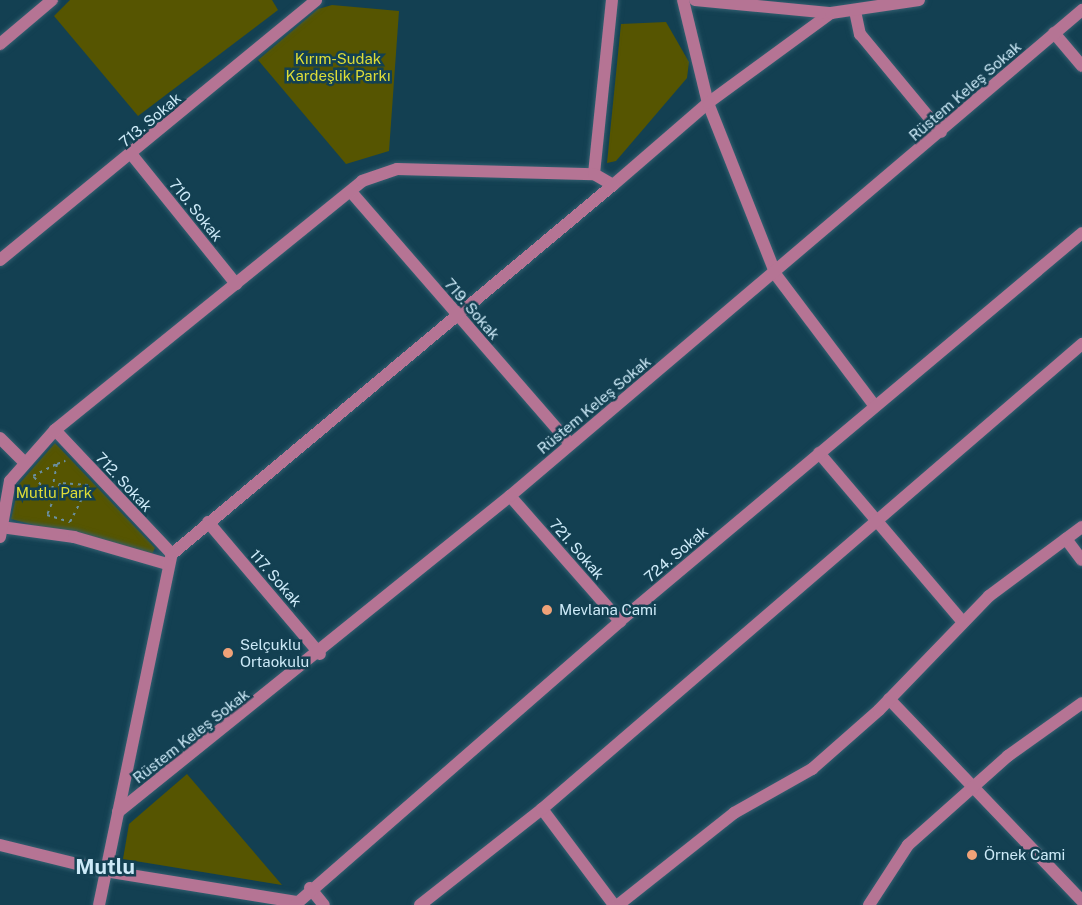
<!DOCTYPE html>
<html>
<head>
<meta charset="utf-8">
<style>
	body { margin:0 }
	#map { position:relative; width:1082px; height:905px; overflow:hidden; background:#134052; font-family:"Public Sans",sans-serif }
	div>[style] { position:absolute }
	.green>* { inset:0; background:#565501 }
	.path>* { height:2px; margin-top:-1px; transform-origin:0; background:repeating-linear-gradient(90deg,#6a8fa0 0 3px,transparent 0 7.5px) }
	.roads { filter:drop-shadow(0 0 2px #345f70) drop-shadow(0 0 2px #345f70) }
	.minor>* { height:12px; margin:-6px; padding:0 6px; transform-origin:6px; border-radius:6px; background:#b57494 }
	.tertiary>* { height:12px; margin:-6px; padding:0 6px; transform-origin:6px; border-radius:6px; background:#b57494 }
	.dots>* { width:16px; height:16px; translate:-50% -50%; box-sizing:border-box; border:3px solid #134052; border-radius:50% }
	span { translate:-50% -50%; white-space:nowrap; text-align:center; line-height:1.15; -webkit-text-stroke:5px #134052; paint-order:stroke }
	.park-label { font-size:15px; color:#dedd37 }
	.street-label { font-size:15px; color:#cdeaf8 }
	.poi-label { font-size:15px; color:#cdeaf8 }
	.left { translate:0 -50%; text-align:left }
	.district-label { font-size:21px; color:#cdeaf8; font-weight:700 }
</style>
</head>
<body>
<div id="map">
	<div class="green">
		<i style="clip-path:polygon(70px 0,272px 0,278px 10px,138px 116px,54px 16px)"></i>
		<i style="clip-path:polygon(332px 5px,399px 11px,389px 151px,346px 164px,258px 60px,318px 9px)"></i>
		<i style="clip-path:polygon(666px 22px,689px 62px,687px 78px,616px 161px,607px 163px,621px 24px)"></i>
		<i style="clip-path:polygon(55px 443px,155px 548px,151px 556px,11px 519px,19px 484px)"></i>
		<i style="clip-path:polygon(187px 774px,282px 885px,123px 859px,129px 824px)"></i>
	</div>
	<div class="path">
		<i style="left:57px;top:464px;width:33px;rotate:101deg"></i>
		<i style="left:51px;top:496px;width:27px;rotate:-132deg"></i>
		<i style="left:33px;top:476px;width:27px;rotate:-27deg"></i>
		<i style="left:57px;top:464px;width:9px;rotate:-21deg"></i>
		<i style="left:88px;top:485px;width:28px;rotate:-176deg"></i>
		<i style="left:60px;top:483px;width:35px;rotate:112deg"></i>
		<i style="left:47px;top:515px;width:24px;rotate:17deg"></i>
		<i style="left:70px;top:522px;width:42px;rotate:-62.8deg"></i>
	</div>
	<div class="roads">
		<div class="minor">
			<i style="left:683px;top:0;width:106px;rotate:76.4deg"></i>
			<i style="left:708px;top:103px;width:185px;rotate:68.4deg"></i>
			<i style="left:776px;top:275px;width:163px;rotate:53deg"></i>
			<i style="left:855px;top:11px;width:24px;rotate:78deg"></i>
			<i style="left:860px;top:34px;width:127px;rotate:50.4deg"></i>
			<i style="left:1054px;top:33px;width:43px;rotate:49.7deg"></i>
			<i style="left:0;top:44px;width:68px;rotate:-40.2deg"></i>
			<i style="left:132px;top:155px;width:166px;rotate:51.1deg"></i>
			<i style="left:594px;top:174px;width:175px;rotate:-84.1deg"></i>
			<i style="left:352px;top:193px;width:332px;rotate:49deg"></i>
			<i style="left:0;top:260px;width:409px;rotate:-39.4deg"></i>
			<i style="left:55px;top:430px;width:170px;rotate:46.7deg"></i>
			<i style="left:0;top:438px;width:33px;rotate:45deg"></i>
			<i style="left:819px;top:453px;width:222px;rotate:49.6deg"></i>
			<i style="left:510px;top:496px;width:167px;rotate:48.7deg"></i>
			<i style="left:208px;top:522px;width:173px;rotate:49.7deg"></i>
			<i style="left:1px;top:527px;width:74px;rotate:7.8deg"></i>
			<i style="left:74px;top:537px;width:97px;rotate:16.2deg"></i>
			<i style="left:0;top:537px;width:57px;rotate:-79.9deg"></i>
			<i style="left:10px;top:481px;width:68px;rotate:-48.6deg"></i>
			<i style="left:55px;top:430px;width:395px;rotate:-39deg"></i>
			<i style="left:362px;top:181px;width:37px;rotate:-19deg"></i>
			<i style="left:397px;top:169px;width:197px;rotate:1.5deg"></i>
			<i style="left:594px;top:174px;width:22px;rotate:30deg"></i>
			<i style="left:613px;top:185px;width:125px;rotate:-40.8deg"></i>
			<i style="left:708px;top:103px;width:152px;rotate:-36.2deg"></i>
			<i style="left:1066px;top:539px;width:26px;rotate:53deg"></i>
			<i style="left:889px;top:699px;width:279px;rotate:46.3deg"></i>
			<i style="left:542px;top:809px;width:120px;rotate:53.1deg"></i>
			<i style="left:118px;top:812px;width:504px;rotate:-38.87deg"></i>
			<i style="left:510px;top:496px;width:751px;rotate:-40.35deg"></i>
			<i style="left:0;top:845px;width:108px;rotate:13.9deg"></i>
			<i style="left:105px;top:871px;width:194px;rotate:9.2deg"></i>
			<i style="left:310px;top:888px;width:22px;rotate:51deg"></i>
			<i style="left:99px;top:905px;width:359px;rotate:-78.3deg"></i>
			<i style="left:172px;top:554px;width:575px;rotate:-39.92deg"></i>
			<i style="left:295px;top:905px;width:432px;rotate:-41.1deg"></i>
			<i style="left:620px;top:621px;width:603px;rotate:-40.02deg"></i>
			<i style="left:420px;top:905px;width:155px;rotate:-38.2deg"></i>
			<i style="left:542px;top:809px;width:713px;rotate:-40.73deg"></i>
			<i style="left:618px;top:905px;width:148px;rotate:-38.4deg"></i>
			<i style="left:734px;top:813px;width:90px;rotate:-29.4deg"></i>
			<i style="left:812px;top:769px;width:89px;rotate:-41.4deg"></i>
			<i style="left:879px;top:710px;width:158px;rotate:-46deg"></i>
			<i style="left:989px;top:596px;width:116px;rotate:-36.6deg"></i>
			<i style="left:869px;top:905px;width:72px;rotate:-57deg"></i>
			<i style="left:908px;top:845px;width:134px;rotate:-41.7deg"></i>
			<i style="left:1008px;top:756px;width:91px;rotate:-35.6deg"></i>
		</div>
		<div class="tertiary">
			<i style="left:695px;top:0;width:137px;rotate:5.5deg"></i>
			<i style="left:831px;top:13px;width:89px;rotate:-8.4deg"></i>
		</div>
	</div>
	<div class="dots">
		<i style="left:547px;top:610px;background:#f0a278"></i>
		<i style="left:228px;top:653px;background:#f0a278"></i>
		<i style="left:972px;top:855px;background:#f0a278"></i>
	</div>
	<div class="park-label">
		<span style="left:338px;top:67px">Kırım-Sudak<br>Kardeşlik Parkı</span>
		<span style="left:54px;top:493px">Mutlu Park</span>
	</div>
	<div class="street-label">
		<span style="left:965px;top:91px;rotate:-41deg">Rüstem Keleş Sokak</span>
		<span style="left:150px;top:120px;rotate:-40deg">713. Sokak</span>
		<span style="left:196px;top:210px;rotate:51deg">710. Sokak</span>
		<span style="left:472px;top:309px;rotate:49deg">719. Sokak</span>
		<span style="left:594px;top:405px;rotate:-40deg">Rüstem Keleş Sokak</span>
		<span style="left:124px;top:482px;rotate:47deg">712. Sokak</span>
		<span style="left:577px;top:549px;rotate:49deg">721. Sokak</span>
		<span style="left:676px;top:554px;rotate:-40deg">724. Sokak</span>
		<span style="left:276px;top:578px;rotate:49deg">117. Sokak</span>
		<span style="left:191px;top:736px;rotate:-38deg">Rüstem Keleş Sokak</span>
	</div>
	<div class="poi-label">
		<span class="left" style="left:559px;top:610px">Mevlana Cami</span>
		<span class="left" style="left:240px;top:653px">Selçuklu<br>Ortaokulu</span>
		<span class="left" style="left:984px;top:855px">Örnek Cami</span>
	</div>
	<div class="district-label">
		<span style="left:105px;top:867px">Mutlu</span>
	</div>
</div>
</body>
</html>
